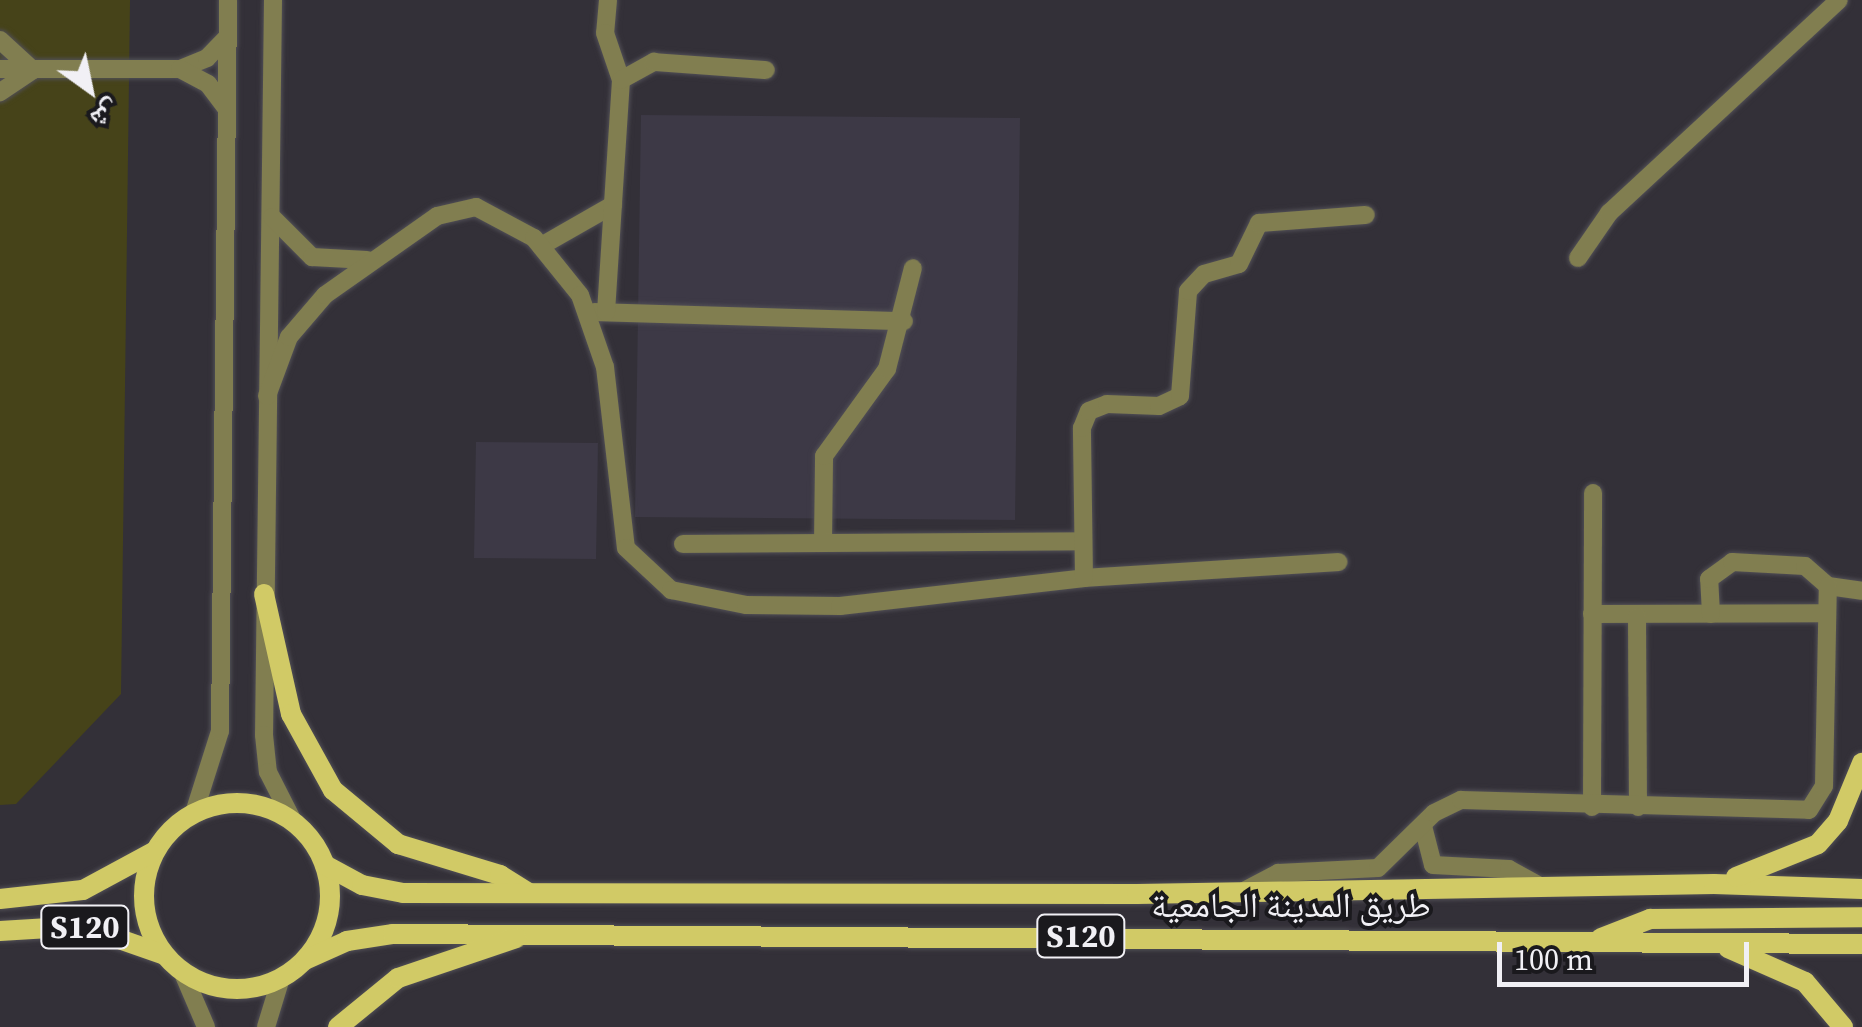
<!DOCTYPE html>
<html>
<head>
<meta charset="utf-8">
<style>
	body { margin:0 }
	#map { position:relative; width:1862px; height:1027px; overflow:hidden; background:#333038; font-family:"Source Serif 4","Noto Naskh Arabic",serif }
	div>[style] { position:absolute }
	.built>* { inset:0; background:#3d3946 }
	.green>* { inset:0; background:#464319 }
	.roads { filter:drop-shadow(0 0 2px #514f56) drop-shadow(0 0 2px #514f56) }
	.minor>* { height:18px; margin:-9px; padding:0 9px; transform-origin:9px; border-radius:9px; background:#817e50 }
	.major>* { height:20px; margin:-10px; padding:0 10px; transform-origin:10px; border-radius:10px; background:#d1ca66 }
	.major>.ring { margin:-10px; padding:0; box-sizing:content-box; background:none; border:20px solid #d1ca66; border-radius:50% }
	span { translate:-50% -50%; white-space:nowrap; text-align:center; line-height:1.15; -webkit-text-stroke:8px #1a191d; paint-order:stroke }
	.shield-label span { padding:2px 8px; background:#1a191d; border:2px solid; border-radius:8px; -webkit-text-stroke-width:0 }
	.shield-label { font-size:32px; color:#f1f0f5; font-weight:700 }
	.street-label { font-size:35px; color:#f1f0f5 }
	.north { position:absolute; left:40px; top:40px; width:100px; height:100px; -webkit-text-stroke:8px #1a191d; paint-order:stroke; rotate:147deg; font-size:28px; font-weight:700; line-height:40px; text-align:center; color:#f1f0f5 }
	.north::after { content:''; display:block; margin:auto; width:35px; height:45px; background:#f1f0f5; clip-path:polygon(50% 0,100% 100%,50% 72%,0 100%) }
	.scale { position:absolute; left:1497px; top:942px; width:252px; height:45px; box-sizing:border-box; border:5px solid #f1f0f5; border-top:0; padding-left:12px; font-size:30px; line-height:35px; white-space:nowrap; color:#f1f0f5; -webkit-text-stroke:8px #1a191d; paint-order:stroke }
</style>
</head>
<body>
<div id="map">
	<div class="built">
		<i style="clip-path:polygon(641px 115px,1020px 118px,1015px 520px,635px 517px)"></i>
		<i style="clip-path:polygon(476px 442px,598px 443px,596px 559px,474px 558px)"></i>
	</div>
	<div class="green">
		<i style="clip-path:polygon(0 0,130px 0,121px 694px,16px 804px,0 805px)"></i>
	</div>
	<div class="roads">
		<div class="minor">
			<i style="left:273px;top:0;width:735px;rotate:90.7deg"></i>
			<i style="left:264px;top:735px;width:37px;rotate:84deg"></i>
			<i style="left:268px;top:772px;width:55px;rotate:63deg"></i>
			<i style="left:608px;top:0;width:33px;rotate:95deg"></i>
			<i style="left:605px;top:33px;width:50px;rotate:71.2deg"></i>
			<i style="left:0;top:40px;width:45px;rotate:42.3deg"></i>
			<i style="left:33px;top:70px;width:40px;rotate:146deg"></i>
			<i style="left:0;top:69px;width:180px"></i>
			<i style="left:180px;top:69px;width:29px;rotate:-22deg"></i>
			<i style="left:207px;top:58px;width:29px;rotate:-46deg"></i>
			<i style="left:180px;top:69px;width:32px;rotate:28deg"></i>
			<i style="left:208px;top:84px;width:31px;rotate:53deg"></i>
			<i style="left:272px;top:217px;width:57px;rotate:45deg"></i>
			<i style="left:312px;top:257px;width:55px;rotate:3.1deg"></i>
			<i style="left:541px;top:246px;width:83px;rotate:-29.7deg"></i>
			<i style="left:1578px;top:258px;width:55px;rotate:-55.4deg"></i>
			<i style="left:1609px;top:213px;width:313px;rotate:-42.8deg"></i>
			<i style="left:594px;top:312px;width:310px;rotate:1.7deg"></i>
			<i style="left:606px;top:312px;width:232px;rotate:-86.3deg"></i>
			<i style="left:621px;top:80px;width:38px;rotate:-29deg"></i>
			<i style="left:654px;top:62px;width:112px;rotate:4.1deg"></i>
			<i style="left:267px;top:396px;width:63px;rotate:-69.6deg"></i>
			<i style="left:289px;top:337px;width:55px;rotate:-49.4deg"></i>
			<i style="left:325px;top:295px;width:137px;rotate:-35.2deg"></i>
			<i style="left:437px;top:216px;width:40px;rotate:-13deg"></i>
			<i style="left:476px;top:207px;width:66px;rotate:28.1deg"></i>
			<i style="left:534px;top:238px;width:73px;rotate:51.1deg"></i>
			<i style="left:580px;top:295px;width:76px;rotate:70.9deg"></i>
			<i style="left:605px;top:367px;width:182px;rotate:83.4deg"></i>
			<i style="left:626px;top:548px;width:62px;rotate:43deg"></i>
			<i style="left:671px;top:590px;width:76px;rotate:11.3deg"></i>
			<i style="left:746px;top:605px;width:94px;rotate:0.6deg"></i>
			<i style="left:840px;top:606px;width:246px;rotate:-6.5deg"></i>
			<i style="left:1084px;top:578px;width:255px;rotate:-3.6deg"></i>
			<i style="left:823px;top:543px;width:87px;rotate:-89.3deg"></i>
			<i style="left:824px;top:456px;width:107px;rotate:-54.1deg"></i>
			<i style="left:887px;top:369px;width:104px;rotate:-75.6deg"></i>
			<i style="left:683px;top:544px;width:400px;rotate:-0.4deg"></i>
			<i style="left:1084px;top:578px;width:150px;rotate:-90.8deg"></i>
			<i style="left:1082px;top:428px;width:18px;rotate:-68deg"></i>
			<i style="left:1089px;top:411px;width:19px;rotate:-21deg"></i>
			<i style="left:1107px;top:404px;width:52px;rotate:2.2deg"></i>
			<i style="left:1159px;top:406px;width:23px;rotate:-25deg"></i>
			<i style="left:1180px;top:396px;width:105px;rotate:-85.6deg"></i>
			<i style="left:1188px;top:291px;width:23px;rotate:-47deg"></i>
			<i style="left:1204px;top:274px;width:36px;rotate:-16deg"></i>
			<i style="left:1239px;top:264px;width:46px;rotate:-64deg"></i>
			<i style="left:1259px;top:223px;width:107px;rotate:-4.3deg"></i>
			<i style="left:1592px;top:614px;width:233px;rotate:-0.2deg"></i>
			<i style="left:1711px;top:614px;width:35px;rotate:-93deg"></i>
			<i style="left:1709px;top:579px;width:29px;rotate:-36deg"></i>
			<i style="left:1732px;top:562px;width:73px;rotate:3.1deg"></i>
			<i style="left:1805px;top:566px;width:30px;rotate:41deg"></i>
			<i style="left:1828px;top:586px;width:34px;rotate:8deg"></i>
			<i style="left:1637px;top:617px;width:190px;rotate:89.7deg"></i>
			<i style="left:1592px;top:807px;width:314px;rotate:-89.8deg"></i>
			<i style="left:194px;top:813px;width:86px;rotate:-72.4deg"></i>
			<i style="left:220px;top:731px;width:731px;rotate:-89.37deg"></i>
			<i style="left:1423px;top:826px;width:40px;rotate:75.6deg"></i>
			<i style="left:1433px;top:865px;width:76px;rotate:3deg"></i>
			<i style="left:1509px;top:869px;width:37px;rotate:29deg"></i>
			<i style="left:1242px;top:892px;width:41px;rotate:-27.8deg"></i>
			<i style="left:1278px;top:873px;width:100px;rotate:-2.9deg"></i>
			<i style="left:1378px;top:868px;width:78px;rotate:-44.5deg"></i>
			<i style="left:1434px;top:813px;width:30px;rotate:-26deg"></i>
			<i style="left:1461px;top:800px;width:348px;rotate:1.6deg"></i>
			<i style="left:1809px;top:810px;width:28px;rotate:-58deg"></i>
			<i style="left:1824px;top:786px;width:200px;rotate:-88.9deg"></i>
			<i style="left:182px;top:971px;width:61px;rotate:66.8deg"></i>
			<i style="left:266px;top:1027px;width:51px;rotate:-73deg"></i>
		</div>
		<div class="major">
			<i style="left:264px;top:594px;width:123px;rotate:77.3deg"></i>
			<i style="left:291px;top:714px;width:87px;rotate:61.1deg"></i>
			<i style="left:333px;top:790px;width:85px;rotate:39.7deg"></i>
			<i style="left:398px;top:844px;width:107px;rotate:16.9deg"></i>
			<i style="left:500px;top:875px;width:34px;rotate:32deg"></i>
			<i class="ring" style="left:144px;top:803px;width:166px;height:166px"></i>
			<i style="left:325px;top:865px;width:42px;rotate:28.4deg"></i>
			<i style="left:362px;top:885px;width:42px;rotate:11deg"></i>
			<i style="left:403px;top:893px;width:734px;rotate:0.08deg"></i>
			<i style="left:1137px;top:894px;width:577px;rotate:-0.99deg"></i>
			<i style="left:1714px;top:884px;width:148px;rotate:1.9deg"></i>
			<i style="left:1736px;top:877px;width:88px;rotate:-21.9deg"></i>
			<i style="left:1818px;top:844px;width:30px;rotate:-49deg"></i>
			<i style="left:1838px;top:821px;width:63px;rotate:-67.5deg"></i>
			<i style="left:0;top:899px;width:83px;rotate:-6.2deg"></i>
			<i style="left:83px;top:890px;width:82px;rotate:-28.4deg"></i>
			<i style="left:0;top:931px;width:82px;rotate:-3.5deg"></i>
			<i style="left:82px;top:926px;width:85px;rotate:19.3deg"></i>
			<i style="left:1601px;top:938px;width:53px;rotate:-21.2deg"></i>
			<i style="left:1650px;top:919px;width:212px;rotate:-0.5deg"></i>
			<i style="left:1728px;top:948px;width:84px;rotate:23.8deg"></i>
			<i style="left:1805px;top:982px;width:59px;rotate:49.8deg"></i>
			<i style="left:305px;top:960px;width:46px;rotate:-24.3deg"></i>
			<i style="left:347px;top:941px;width:47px;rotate:-8.7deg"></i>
			<i style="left:393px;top:934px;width:1469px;rotate:0.39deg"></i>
			<i style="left:338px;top:1027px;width:77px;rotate:-39.2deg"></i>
			<i style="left:398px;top:978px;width:125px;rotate:-18.7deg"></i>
		</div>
	</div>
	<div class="shield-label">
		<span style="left:85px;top:927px">S120</span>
		<span style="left:1081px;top:936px">S120</span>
	</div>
	<div class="street-label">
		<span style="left:1291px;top:905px">طريق المدينة الجامعية</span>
	</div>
	<div class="north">ش</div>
	<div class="scale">100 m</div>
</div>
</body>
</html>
